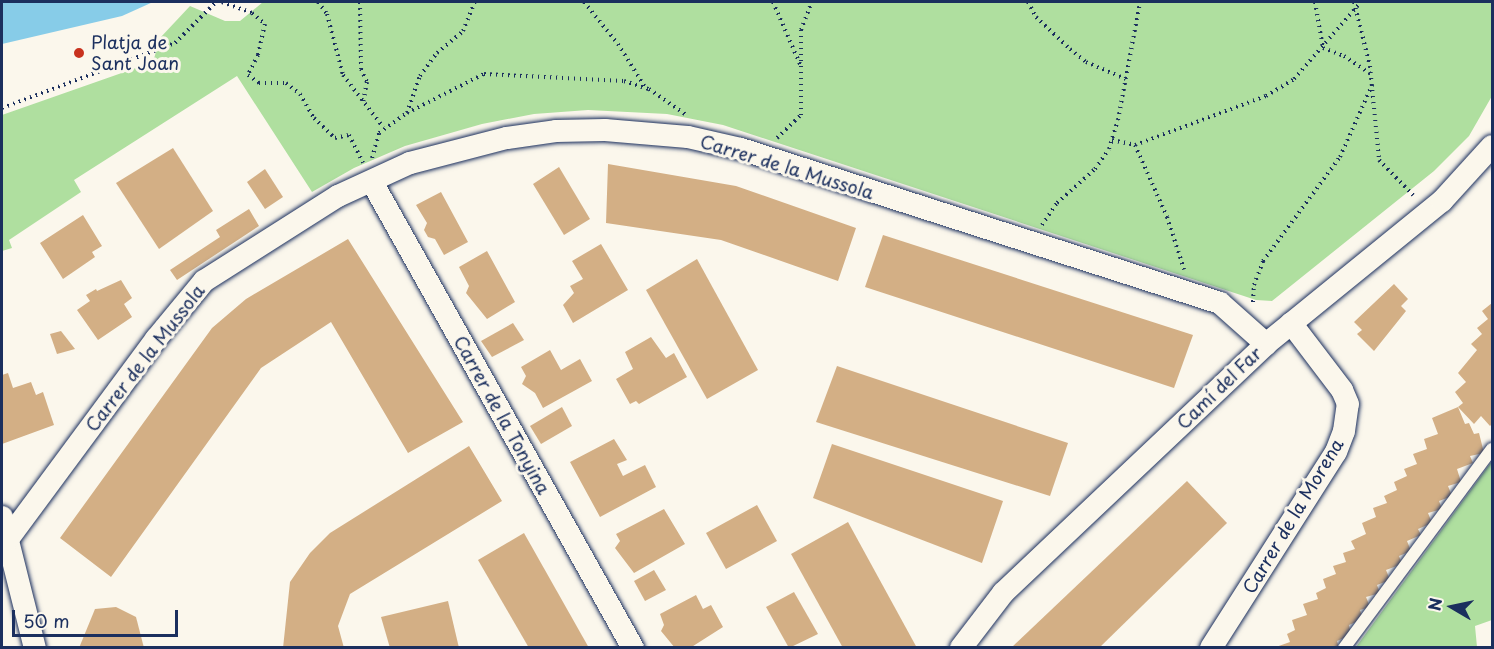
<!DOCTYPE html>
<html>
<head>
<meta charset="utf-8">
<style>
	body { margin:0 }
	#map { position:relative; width:1494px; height:649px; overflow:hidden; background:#fbf7ec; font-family:"Playpen Sans",sans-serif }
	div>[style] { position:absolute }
	.green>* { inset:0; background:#afdf9f }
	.water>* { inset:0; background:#87cce8 }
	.building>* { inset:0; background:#d3af85 }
	.path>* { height:4px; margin-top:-2px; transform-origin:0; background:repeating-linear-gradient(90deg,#1b2f5e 0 1.5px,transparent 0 6px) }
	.roads { filter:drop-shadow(0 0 2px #1b2f5e) drop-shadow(0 0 2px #1b2f5e) }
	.lane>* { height:12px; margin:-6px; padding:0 6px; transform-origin:6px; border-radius:6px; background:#fbf7ec }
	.street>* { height:22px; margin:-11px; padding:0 11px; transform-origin:11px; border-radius:11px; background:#fbf7ec }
	.dots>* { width:16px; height:16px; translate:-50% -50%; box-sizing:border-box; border:3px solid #fbf7ec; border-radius:50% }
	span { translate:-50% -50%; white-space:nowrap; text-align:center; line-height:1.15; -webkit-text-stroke:6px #fbf7ec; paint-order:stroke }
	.poi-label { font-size:18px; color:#1b2f5e }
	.left { translate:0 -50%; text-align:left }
	.street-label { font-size:18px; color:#1b2f5e }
	.frame { position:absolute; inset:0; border:3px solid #1b2f5e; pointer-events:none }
	.north { position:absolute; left:1422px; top:577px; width:60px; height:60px; -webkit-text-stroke:4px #fbf7ec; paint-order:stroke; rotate:279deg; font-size:16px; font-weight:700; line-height:24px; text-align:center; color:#1b2f5e }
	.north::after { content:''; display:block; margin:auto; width:21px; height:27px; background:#1b2f5e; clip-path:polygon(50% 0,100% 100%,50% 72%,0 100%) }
	.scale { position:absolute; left:12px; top:610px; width:166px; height:27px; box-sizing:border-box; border:3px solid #1b2f5e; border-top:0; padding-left:8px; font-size:18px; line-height:21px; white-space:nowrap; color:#1b2f5e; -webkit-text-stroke:4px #fbf7ec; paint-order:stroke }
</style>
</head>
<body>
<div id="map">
	<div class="green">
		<div style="clip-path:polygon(263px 2px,1492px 2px,1492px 96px,1469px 136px,1434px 171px,1272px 301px,1256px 300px,723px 125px,667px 114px,588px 110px,534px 114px,482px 124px,405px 146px,354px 168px,312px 192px,237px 76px,74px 180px,81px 192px,9px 240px,12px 248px,2px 251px,2px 115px,153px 62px,160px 38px,190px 6px,225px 21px,240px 21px)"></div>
		<div style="clip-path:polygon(1492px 461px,1492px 620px,1475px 626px,1477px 647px,1356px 647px)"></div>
	</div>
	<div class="water">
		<div style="clip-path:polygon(2px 2px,153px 2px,122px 16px,2px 44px)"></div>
	</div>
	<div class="building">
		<div style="clip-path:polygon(173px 148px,213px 211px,159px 249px,116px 183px)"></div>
		<div style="clip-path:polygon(608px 164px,736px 186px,856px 228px,838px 281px,721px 240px,606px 223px)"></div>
		<div style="clip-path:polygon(559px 167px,590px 219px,564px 235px,533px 184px)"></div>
		<div style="clip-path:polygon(265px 169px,283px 197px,265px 209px,247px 182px)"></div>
		<div style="clip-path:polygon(441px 192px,468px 242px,444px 255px,435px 239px,428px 237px,424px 230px,427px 223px,416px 205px)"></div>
		<div style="clip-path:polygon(249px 209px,259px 226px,177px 280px,170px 270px,220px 237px,216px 230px)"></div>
		<div style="clip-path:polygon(83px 215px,102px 246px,92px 252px,95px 257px,63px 279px,40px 243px)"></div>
		<div style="clip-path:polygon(883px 235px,1193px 335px,1174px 388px,865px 287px)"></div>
		<div style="clip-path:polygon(348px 239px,463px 422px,408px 453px,331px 322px,261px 368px,111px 577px,60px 538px,212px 328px,246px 299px)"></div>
		<div style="clip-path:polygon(601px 244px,628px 290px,573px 323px,563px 305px,574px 293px,570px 286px,583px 279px,572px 261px)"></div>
		<div style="clip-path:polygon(487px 251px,515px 302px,487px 319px,466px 293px,469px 286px,459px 267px)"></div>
		<div style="clip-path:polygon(697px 259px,758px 370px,707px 399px,646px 290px)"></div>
		<div style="clip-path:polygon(121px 280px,132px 298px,124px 304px,132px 317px,98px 340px,77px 310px,90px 301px,86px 295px,96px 289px,97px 291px)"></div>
		<div style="clip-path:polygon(1394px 284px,1408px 299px,1401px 306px,1406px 311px,1374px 351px,1357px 334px,1362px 330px,1354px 322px)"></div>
		<div style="clip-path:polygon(1492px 303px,1492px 424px,1490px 426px,1481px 416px,1474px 424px,1458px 407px,1463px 403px,1455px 392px,1466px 382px,1458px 373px,1477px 350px,1471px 344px,1482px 334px,1477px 328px,1488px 319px,1482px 311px)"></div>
		<div style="clip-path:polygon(513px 323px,524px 340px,492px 357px,481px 341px)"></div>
		<div style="clip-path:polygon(61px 331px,75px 349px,57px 354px,50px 334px)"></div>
		<div style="clip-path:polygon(651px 337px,666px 358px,674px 353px,687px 377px,639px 404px,636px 401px,630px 404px,616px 379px,633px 369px,625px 352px)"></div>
		<div style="clip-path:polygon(550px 350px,561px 370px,580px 359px,592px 381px,543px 408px,535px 393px,522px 384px,526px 376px,521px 367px)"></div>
		<div style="clip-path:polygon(837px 366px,1068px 443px,1050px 496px,816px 422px)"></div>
		<div style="clip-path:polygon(8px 373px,13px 388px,31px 382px,36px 395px,43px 392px,54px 425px,2px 444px,2px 375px)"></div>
		<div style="clip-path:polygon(562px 407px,572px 426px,541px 444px,530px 426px)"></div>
		<div style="clip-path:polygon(1458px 407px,1465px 424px,1469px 423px,1474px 434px,1479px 433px,1484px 453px,1470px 456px,1473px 463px,1457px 469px,1461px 482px,1448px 486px,1452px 496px,1439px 501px,1442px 509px,1428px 513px,1432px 523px,1418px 529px,1421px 535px,1407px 541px,1411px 551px,1399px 556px,1402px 564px,1386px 570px,1390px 580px,1377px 585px,1380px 593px,1366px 597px,1370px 607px,1360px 610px,1363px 619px,1349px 625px,1351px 635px,1337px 641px,1339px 648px,1273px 648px,1290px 642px,1287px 634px,1295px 630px,1292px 620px,1307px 615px,1303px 604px,1318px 599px,1316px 593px,1326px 588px,1323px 579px,1336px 574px,1333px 566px,1346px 562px,1343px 553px,1355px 549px,1351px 541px,1366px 534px,1362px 523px,1376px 517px,1373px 508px,1387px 503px,1384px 496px,1397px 490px,1394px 482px,1407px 476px,1404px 469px,1417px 464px,1413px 454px,1427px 449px,1424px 439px,1438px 434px,1432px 418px)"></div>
		<div style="clip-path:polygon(614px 439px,627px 460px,617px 464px,623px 476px,645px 465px,656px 487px,600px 517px,570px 462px)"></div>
		<div style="clip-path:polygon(832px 444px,1003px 501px,982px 563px,813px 498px)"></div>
		<div style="clip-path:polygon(469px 446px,502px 501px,350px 594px,338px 626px,344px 648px,283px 648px,290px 582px,310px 553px,330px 533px)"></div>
		<div style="clip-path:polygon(1187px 481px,1227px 523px,1099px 648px,1011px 648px)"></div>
		<div style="clip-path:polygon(757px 505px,777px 541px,726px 569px,706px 533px)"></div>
		<div style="clip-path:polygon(664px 509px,685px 544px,634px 573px,615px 548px,620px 541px,616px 534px)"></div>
		<div style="clip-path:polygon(848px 522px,917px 648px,843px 648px,791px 554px)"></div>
		<div style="clip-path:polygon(524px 533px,589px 648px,529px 648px,478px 560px)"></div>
		<div style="clip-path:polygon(654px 570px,666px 590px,645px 601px,634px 581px)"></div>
		<div style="clip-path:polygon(794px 592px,818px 634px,789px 648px,766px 607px)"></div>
		<div style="clip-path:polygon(696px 595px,703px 609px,711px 605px,723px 627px,690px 648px,675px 648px,661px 631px,664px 625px,660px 614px)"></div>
		<div style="clip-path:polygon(448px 601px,459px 648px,390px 648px,381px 617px)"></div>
		<div style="clip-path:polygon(116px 607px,136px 617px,144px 648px,79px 648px,95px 609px)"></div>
	</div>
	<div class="path">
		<div style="left:222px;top:2px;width:32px;rotate:20deg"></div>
		<div style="left:252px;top:13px;width:17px;rotate:40deg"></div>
		<div style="left:265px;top:24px;width:32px;rotate:103deg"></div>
		<div style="left:258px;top:55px;width:22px;rotate:117deg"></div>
		<div style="left:248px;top:75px;width:14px;rotate:36deg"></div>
		<div style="left:259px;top:83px;width:27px"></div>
		<div style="left:286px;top:83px;width:18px;rotate:38deg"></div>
		<div style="left:300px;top:94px;width:28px;rotate:60deg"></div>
		<div style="left:314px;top:118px;width:29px;rotate:44deg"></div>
		<div style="left:335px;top:138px;width:14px;rotate:-12deg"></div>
		<div style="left:349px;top:135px;width:31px;rotate:63deg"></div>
		<div style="left:318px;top:2px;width:15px;rotate:53deg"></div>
		<div style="left:327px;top:14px;width:63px;rotate:75.3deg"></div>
		<div style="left:343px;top:75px;width:66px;rotate:52.4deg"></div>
		<div style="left:360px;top:2px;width:67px;rotate:89.1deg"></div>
		<div style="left:361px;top:69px;width:14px;rotate:65deg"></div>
		<div style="left:367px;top:82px;width:21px;rotate:101deg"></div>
		<div style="left:584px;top:2px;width:54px;rotate:51deg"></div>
		<div style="left:618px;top:44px;width:51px;rotate:57.9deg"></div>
		<div style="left:773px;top:2px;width:68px;rotate:66.5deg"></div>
		<div style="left:1028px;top:2px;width:17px;rotate:62deg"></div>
		<div style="left:1036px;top:17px;width:47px;rotate:43.3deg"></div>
		<div style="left:1070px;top:49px;width:21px;rotate:39deg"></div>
		<div style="left:1086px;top:62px;width:43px;rotate:23deg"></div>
		<div style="left:1315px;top:2px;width:47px;rotate:80.1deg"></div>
		<div style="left:1323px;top:48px;width:22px;rotate:21deg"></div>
		<div style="left:1344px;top:56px;width:32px;rotate:34deg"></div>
		<div style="left:1354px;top:2px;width:66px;rotate:76deg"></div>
		<div style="left:1370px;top:66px;width:94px;rotate:84.5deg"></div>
		<div style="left:1379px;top:160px;width:49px;rotate:45.8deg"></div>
		<div style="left:2px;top:108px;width:185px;rotate:-20.6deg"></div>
		<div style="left:175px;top:43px;width:58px;rotate:-45deg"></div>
		<div style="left:407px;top:113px;width:86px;rotate:-26.9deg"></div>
		<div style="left:484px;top:74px;width:140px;rotate:2.9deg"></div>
		<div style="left:624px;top:81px;width:26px;rotate:18deg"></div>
		<div style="left:649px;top:89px;width:44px;rotate:34.8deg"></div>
		<div style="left:777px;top:138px;width:33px;rotate:-44deg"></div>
		<div style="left:801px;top:115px;width:85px;rotate:-90deg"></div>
		<div style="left:801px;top:30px;width:30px;rotate:-69deg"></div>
		<div style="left:1112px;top:140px;width:24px;rotate:12deg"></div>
		<div style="left:1135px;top:145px;width:140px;rotate:-20.5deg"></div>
		<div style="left:1266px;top:96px;width:33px;rotate:-31deg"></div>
		<div style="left:1294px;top:79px;width:102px;rotate:-49deg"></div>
		<div style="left:1135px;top:145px;width:79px;rotate:66deg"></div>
		<div style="left:1167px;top:217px;width:55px;rotate:71.9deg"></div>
		<div style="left:372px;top:158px;width:26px;rotate:-74deg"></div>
		<div style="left:379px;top:133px;width:34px;rotate:-36deg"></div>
		<div style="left:407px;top:113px;width:39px;rotate:-71deg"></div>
		<div style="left:420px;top:76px;width:29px;rotate:-54deg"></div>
		<div style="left:437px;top:53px;width:34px;rotate:-40deg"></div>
		<div style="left:463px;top:31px;width:31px;rotate:-68deg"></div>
		<div style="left:1042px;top:225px;width:27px;rotate:-56deg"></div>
		<div style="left:1057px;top:203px;width:51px;rotate:-41.8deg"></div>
		<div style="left:1095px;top:169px;width:24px;rotate:-55deg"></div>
		<div style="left:1109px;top:149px;width:30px;rotate:-73deg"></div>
		<div style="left:1118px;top:120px;width:120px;rotate:-79.4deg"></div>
		<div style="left:1253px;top:302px;width:17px;rotate:-87deg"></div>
		<div style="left:1254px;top:285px;width:26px;rotate:-69deg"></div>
		<div style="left:1263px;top:261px;width:129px;rotate:-53.5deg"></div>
		<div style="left:1340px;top:157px;width:81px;rotate:-66deg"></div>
	</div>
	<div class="roads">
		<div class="lane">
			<div style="left:1344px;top:648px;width:248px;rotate:-53.4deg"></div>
		</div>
		<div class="street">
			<div style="left:372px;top:182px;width:534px;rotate:60.75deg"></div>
			<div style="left:2px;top:517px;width:135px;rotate:75.9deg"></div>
			<div style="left:8px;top:539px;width:249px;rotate:-53.5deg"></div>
			<div style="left:156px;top:339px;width:75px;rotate:-50.4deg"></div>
			<div style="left:204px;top:281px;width:159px;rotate:-32.4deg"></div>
			<div style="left:338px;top:196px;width:79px;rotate:-24.6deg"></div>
			<div style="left:410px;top:163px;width:100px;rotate:-14.5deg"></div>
			<div style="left:507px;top:138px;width:49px;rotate:-8.1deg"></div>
			<div style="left:556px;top:131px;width:49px;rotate:-1.2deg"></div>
			<div style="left:605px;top:130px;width:83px;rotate:4.8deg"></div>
			<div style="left:688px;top:137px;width:54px;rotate:12.8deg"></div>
			<div style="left:741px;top:149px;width:503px;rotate:17.82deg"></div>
			<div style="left:1220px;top:303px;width:62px;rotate:41.7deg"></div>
			<div style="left:961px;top:648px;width:69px;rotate:-52.6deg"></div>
			<div style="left:1003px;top:593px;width:362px;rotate:-43.4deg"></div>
			<div style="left:1266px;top:344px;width:227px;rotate:-39.1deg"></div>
			<div style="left:1442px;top:201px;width:74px;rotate:-47.7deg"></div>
			<div style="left:1211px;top:648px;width:232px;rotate:-57.5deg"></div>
			<div style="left:1336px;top:452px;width:22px;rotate:-69deg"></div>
			<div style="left:1344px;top:431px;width:27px;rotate:-82deg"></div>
			<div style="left:1348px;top:404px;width:15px;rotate:-113deg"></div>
			<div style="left:1342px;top:390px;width:84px;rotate:-127.3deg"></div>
		</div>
	</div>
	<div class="dots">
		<div style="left:79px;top:53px;background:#c8321e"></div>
	</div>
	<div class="poi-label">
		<span class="left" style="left:91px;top:53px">Platja de<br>Sant Joan</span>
	</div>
	<div class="street-label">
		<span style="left:787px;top:167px;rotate:17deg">Carrer de la Mussola</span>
		<span style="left:145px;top:358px;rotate:-52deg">Carrer de la Mussola</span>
		<span style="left:1219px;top:388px;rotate:-44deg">Camí del Far</span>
		<span style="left:502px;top:415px;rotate:61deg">Carrer de la Tonyina</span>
		<span style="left:1293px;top:516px;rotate:-59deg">Carrer de la Morena</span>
	</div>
	<div class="frame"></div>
	<div class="north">N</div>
	<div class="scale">50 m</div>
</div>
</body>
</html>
